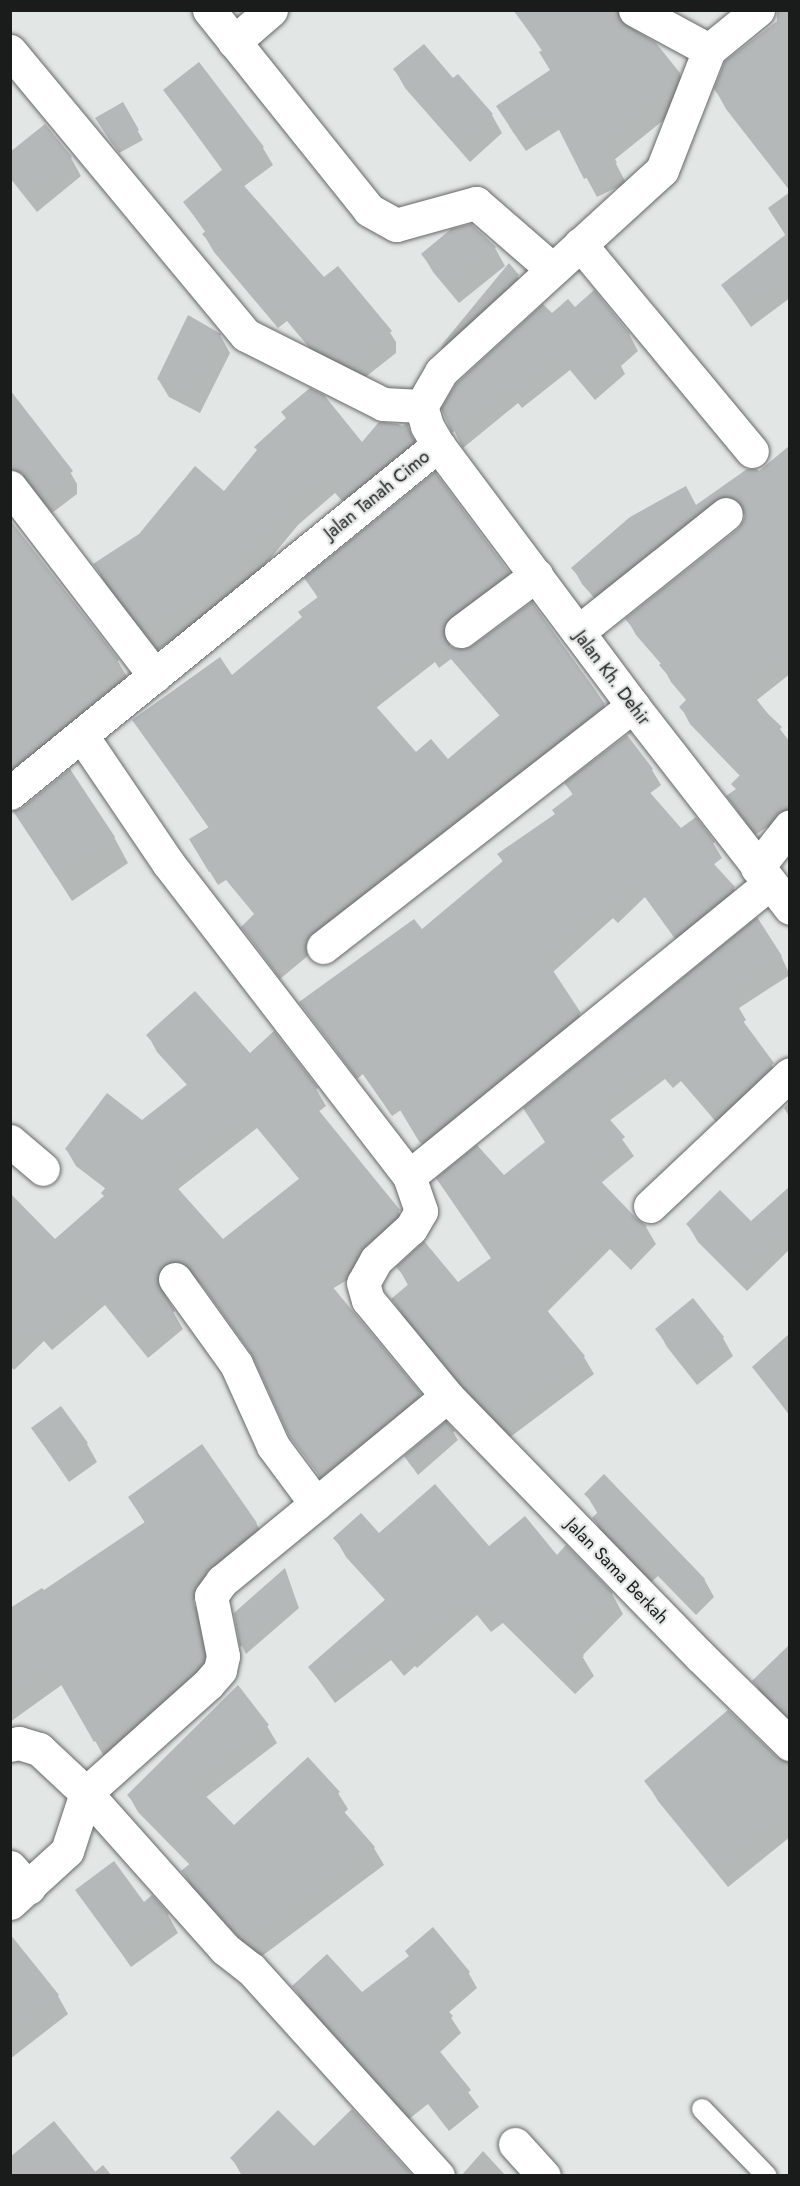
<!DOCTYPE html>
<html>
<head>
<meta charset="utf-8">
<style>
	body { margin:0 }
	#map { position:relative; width:800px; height:2186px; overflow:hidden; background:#e2e6e5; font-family:Jost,sans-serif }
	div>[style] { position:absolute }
	.shadow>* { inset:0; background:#0003 }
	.building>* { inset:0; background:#b4b8b8 }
	.roads { filter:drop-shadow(0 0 2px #656967) drop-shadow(0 0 2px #656967) }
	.service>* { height:20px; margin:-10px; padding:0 10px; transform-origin:10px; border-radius:10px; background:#fff }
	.minor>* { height:33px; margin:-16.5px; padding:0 16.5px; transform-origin:16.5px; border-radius:16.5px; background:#fff }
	span { translate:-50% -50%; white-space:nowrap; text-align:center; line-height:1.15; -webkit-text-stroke:4.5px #e2e6e5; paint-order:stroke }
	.street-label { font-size:18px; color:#1a1c1b }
	.frame { position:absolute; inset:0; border:12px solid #1a1c1b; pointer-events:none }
</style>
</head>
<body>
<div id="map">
	<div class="shadow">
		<div style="clip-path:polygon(523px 10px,644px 10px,628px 21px,627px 28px,679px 73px,690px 93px,686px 102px,614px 160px,626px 183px,597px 197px,560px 129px,526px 151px,509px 126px,551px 71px,543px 52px,519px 17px)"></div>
		<div style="clip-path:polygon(765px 10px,790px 10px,790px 191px,726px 109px,715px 89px,777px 23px,777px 11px)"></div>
		<div style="clip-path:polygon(199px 64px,263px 148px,273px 165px,243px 187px,324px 280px,385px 325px,396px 342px,396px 353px,359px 382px,323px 364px,287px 321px,278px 328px,214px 252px,204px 235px,206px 233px,185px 203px,223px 171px,164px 90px)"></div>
		<div style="clip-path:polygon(395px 70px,453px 80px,458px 76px,492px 115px,502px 133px,470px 162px,405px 88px)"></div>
		<div style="clip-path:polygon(122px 104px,143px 140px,119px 153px,102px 127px)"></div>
		<div style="clip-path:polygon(45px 126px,71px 158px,81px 176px,37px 212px,10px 178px,10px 154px)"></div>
		<div style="clip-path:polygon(790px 192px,790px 298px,751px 327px,723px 286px,786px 236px,768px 208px)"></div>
		<div style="clip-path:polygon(495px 248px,505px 266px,459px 303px,433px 272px,423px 255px)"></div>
		<div style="clip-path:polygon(509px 265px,529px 294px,451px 365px,441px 348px)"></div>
		<div style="clip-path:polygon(574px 310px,629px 334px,638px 351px,621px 366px,625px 374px,595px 400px,570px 370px,522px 408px,518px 403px,463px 448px,443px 409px,551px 315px)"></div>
		<div style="clip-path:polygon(220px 335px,230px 353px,200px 413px,169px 397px,158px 379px)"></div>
		<div style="clip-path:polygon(283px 412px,362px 445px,406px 426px,418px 446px,356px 516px,335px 493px,298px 525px,220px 619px,213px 613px,157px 650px,106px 585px,95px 565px,224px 493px,287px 420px)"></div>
		<div style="clip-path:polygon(790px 448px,790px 674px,757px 700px,790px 742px,790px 828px,778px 839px,767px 827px,755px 835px,738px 812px,728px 796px,737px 790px,741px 777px,690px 724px,681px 707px,687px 701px,671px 682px,662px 665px,636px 635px,627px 619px,739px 530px,746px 515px,733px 512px,605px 610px,582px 584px,573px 568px,759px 473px)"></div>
		<div style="clip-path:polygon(66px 465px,77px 484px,77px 494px,52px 513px,16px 468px)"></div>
		<div style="clip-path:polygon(10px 522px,117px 660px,127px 677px,91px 706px,10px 794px)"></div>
		<div style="clip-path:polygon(evenodd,508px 572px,516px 587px,451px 639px,450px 647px,464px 651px,472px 648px,531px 604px,594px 688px,612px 719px,327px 940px,280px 979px,243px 927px,255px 915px,226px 880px,218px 885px,199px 854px,209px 828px,134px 721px,232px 677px,303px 618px,318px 598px,306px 579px,508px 572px,451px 659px,500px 716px,448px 761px,416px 754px,376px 708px,435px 662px,439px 668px,451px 659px)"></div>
		<div style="clip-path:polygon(652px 770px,661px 785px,649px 794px,681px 830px,713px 843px,722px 858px,713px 865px,734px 888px,742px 904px,684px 951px,645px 897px,618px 923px,613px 918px,553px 972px,588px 1029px,430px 1157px,401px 1110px,392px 1116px,363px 1074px,357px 1079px,301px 1002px,421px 931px,503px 862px,499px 855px,556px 814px,573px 795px,566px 784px)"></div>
		<div style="clip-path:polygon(15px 812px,114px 837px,128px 863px,72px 901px)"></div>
		<div style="clip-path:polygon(781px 956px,790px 975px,739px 1008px,746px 1020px,742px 1023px,783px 1082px,717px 1123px,681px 1081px,673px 1088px,665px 1079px,609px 1121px,634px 1156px,601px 1183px,636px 1220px,646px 1227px,656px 1244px,631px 1270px,610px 1249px,547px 1312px,584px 1357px,594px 1374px,509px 1438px,473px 1401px,403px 1316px,393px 1299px,408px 1285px,398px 1267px,458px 1285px,492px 1259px,438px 1179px,504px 1177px,546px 1143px,525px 1108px)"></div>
		<div style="clip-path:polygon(evenodd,148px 1035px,250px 1055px,316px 1089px,326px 1106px,318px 1112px,398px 1211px,408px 1228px,371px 1266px,332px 1289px,419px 1394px,429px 1411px,329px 1490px,291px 1436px,257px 1362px,202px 1285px,194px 1279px,167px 1288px,165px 1298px,183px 1329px,148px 1358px,105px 1305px,52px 1350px,44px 1341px,14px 1370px,10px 1366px,10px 1195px,55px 1241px,105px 1197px,106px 1189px,76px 1166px,66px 1149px,142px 1122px,188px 1086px,157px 1052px,148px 1035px,257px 1128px,300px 1180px,223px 1241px,177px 1190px,257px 1128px)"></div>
		<div style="clip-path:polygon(790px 1102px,790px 1118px,784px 1108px)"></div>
		<div style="clip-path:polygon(790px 1189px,790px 1249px,747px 1291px,698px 1242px,688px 1225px,751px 1223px)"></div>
		<div style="clip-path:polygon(657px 1329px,723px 1338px,733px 1356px,697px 1385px,667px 1347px)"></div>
		<div style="clip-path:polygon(789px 1336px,790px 1337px,790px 1416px,754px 1367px)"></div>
		<div style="clip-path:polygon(33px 1429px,87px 1444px,97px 1462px,69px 1482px)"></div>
		<div style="clip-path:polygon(453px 1432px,458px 1440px,418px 1475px,411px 1465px)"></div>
		<div style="clip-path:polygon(586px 1494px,704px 1579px,714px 1597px,696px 1615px,658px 1576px,650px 1583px,604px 1536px,594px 1519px,598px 1514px)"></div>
		<div style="clip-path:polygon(130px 1498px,256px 1523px,267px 1542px,192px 1601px,202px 1618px,212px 1680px,106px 1760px,63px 1684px,10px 1722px,10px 1610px,43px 1592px,145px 1523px)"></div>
		<div style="clip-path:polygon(378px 1535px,557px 1557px,566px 1547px,612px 1594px,623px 1614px,582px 1656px,594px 1676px,575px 1694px,503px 1623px,491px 1632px,477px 1615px,417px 1668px,415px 1666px,404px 1676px,391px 1660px,335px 1703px,310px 1668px,386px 1601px,346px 1557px,335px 1538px)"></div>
		<div style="clip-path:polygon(285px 1570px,299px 1608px,246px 1654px,242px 1646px,235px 1614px)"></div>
		<div style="clip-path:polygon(790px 1647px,790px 1724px,765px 1701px,754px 1681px)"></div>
		<div style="clip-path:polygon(267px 1726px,277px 1743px,205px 1798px,234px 1827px,338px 1793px,348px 1809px,344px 1813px,374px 1848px,384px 1865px,258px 1959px,192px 1888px,183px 1871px,190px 1865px,138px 1812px,129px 1796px)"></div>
		<div style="clip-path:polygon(776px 1759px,790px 1764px,790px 1837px,728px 1887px,658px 1801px,646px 1781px)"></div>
		<div style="clip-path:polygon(77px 1890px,144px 1904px,152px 1897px,168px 1915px,178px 1933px,131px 1967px)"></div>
		<div style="clip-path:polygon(18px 1945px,58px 1996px,68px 2014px,10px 2059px,10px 1951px)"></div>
		<div style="clip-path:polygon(468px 1972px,477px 1988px,448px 2013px,461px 2033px,439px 2053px,479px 2107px,449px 2131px,428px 2104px,409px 2119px,303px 2002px,294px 1987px,362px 1994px)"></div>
		<div style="clip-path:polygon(352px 2111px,410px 2176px,242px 2176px,232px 2158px,314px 2148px)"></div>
		<div style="clip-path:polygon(483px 2151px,506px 2176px,461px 2176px)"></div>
		<div style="clip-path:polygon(10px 2159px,94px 2173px,103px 2165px,112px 2176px,10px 2176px)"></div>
	</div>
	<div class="building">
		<div style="clip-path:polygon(513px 10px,616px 10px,619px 20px,656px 43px,680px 73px,676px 83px,605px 141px,617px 163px,584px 179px,549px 110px,514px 133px,496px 106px,550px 70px,539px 52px,543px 50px)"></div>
		<div style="clip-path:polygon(789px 12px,789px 188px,714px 89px,725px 61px)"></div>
		<div style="clip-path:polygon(424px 44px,453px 78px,458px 74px,493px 114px,458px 145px,393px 69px)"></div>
		<div style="clip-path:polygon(199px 62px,264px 147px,232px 172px,324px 277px,338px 266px,392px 331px,349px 366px,312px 347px,276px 304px,267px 312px,233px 273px,236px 271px,202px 234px,206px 231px,183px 202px,223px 169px,163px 90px)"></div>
		<div style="clip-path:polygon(123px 102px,139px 130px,113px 145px,95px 118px)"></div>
		<div style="clip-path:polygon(45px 124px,72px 157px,26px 195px,10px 175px,10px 152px)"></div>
		<div style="clip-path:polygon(471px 224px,496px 247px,447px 286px,421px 254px,451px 229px)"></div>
		<div style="clip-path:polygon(789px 232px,789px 274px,741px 311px,721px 285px)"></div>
		<div style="clip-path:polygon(509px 263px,519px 275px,439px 348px)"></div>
		<div style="clip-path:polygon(594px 290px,630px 334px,611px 350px,617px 357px,585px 384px,559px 355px,512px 393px,508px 388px,452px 433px,441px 408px,456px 384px,543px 304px,552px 313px,568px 299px,575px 307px)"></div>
		<div style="clip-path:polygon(188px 315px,221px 334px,190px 396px,157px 379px)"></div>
		<div style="clip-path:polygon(310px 388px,324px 395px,362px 442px,379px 422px,398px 424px,402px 426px,407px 424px,414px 441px,344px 497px,323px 474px,287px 505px,208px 600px,200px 594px,144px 631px,93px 564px,139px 534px,195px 466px,224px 491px,257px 450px,254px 447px,286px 418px,281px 412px)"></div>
		<div style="clip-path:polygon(10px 390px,73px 471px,41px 496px,24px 475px,10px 469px)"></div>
		<div style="clip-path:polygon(789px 446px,789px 651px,746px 684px,755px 694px,751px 698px,782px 727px,778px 731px,789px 744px,789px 805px,776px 814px,768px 824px,756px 811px,745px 819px,726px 796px,736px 789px,731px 784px,742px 773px,679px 707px,688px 698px,659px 665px,663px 662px,625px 619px,738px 529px,744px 520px,745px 512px,741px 503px,732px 496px,723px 496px,714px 499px,595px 594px,571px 568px,630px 517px,686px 486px,696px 505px,747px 469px,757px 469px,759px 471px)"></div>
		<div style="clip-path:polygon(evenodd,435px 472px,509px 572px,449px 616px,444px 624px,442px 633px,446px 643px,454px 648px,464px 649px,472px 646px,532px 602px,605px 704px,541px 754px,532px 744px,485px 782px,488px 787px,434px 833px,431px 830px,386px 868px,384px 866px,333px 906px,317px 920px,320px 925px,271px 966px,241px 927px,255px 913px,217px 867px,209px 872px,189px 839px,209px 827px,132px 720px,220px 657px,232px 675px,302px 617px,298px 612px,318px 597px,304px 578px,435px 472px,441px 646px,501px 714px,448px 759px,431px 739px,416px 752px,366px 695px,426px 649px,430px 655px,441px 646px)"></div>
		<div style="clip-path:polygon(10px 520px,119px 660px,82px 690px,89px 699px,45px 733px,49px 738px,10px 768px)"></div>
		<div style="clip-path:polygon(627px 735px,653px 769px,639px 780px,681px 828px,696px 817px,715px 842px,702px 851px,735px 887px,674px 937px,635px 883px,609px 909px,604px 903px,544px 957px,581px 1013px,451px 1115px,453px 1116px,420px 1143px,391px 1095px,382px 1101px,353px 1060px,347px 1065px,299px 1002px,414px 919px,422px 929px,503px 861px,497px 854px,555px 814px,552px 810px,573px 794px,564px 783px)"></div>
		<div style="clip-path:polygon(70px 769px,115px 837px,56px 876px,13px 811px,22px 808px)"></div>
		<div style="clip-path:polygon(757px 917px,782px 956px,729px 991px,737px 1002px,732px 1006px,774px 1063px,754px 1082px,752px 1080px,727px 1098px,723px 1093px,706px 1107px,671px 1065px,662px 1072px,654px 1062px,597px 1105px,625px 1137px,588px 1168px,637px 1219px,647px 1226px,620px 1253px,599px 1233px,535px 1296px,585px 1356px,498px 1421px,461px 1383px,391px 1299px,410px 1283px,396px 1267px,424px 1241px,458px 1282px,491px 1258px,436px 1178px,477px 1145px,504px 1175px,545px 1142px,523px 1108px)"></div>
		<div style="clip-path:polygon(evenodd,195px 991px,250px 1053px,274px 1031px,318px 1088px,307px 1096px,400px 1210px,361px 1249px,321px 1273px,421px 1393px,318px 1474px,289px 1436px,251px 1353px,190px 1268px,182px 1262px,173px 1260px,164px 1264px,158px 1271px,156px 1280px,175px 1311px,137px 1342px,94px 1289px,41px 1335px,33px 1325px,10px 1347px,10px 1193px,55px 1239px,104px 1196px,101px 1193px,109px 1184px,65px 1149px,107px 1093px,142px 1120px,189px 1083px,146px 1035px,195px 991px,247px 1112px,300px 1178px,223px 1239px,165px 1174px,247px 1112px)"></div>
		<div style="clip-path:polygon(789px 1187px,789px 1222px,737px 1275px,686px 1224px,720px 1190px,751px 1221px)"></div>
		<div style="clip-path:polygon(693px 1298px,724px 1337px,686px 1368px,655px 1329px)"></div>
		<div style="clip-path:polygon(789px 1334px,789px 1414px,752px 1367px)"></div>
		<div style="clip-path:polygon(61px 1406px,88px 1443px,58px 1465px,31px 1428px)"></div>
		<div style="clip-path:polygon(446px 1421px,455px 1431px,412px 1467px,404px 1456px)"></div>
		<div style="clip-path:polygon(202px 1444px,257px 1523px,181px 1583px,193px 1598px,203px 1661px,142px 1718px,94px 1742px,51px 1667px,10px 1696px,10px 1608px,42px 1588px,44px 1590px,145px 1522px,128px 1497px)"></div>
		<div style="clip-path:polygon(604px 1474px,705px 1579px,685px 1598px,647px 1559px,639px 1566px,592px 1518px,600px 1510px,584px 1494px)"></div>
		<div style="clip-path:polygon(435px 1484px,489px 1546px,525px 1516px,557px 1555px,566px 1545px,613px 1593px,568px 1640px,584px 1656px,563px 1675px,491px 1605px,479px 1614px,465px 1596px,405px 1650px,403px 1647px,392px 1657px,379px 1642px,323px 1685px,308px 1667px,387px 1598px,333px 1538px,361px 1513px,379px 1533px)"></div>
		<div style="clip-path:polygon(285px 1568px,295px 1598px,240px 1647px,234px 1613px)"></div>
		<div style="clip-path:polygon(789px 1645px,789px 1717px,752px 1681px)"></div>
		<div style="clip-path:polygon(238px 1685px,269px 1725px,193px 1783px,234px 1825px,308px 1757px,340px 1792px,332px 1798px,375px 1847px,247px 1943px,181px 1871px,192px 1862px,127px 1795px)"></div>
		<div style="clip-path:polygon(728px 1710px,777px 1757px,789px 1762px,789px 1809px,715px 1869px,644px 1781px)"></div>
		<div style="clip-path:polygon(114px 1861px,144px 1902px,152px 1895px,169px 1914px,119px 1950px,75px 1890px)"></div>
		<div style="clip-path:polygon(433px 1927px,470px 1972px,437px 1999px,453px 2016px,429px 2038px,471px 2090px,439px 2116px,418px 2090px,399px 2104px,292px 1986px,327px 1954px,362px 1992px,409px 1956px,405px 1951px)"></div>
		<div style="clip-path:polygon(10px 1934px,59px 1995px,10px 2033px)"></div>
		<div style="clip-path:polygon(352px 2109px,412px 2175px,247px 2175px,230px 2158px,278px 2110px,314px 2146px)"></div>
		<div style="clip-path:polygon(54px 2121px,98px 2175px,10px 2175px,10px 2157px)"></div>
	</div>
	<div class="roads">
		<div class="service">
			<div style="left:702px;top:2109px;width:93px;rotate:45.9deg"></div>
		</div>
		<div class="minor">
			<div style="left:209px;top:10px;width:256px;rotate:51.3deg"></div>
			<div style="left:369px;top:210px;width:31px;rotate:29deg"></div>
			<div style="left:396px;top:225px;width:83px;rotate:-15.4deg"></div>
			<div style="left:476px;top:203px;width:101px;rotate:41deg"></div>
			<div style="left:635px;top:10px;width:84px;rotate:28.4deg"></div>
			<div style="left:758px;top:10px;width:63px;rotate:140.8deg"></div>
			<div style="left:709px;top:50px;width:129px;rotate:111.4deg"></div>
			<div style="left:662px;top:170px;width:299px;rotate:137.6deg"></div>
			<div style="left:441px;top:372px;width:39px;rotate:120deg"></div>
			<div style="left:421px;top:406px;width:21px;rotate:73deg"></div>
			<div style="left:427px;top:426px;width:22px;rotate:60deg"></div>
			<div style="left:438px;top:445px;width:326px;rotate:53.2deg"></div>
			<div style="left:633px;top:706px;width:256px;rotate:52.1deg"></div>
			<div style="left:234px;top:42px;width:49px;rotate:-40.9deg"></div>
			<div style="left:10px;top:51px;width:369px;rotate:50.3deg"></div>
			<div style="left:246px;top:335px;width:153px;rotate:26.7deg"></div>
			<div style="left:383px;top:404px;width:38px;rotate:3deg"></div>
			<div style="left:580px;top:244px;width:269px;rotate:50.3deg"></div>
			<div style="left:10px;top:487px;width:238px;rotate:52.5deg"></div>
			<div style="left:461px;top:631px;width:94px;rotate:-36.7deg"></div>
			<div style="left:578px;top:632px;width:189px;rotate:-38.6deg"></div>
			<div style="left:82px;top:736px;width:153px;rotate:55.9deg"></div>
			<div style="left:168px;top:863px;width:395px;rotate:52.4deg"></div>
			<div style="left:10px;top:793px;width:552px;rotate:-39.11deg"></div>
			<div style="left:757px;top:868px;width:53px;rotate:-51.8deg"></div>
			<div style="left:770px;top:883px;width:465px;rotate:140.9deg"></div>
			<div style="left:409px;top:1176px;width:37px;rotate:71deg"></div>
			<div style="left:421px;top:1211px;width:20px;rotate:120deg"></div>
			<div style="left:411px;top:1228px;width:47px;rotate:137.6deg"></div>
			<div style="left:376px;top:1260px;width:26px;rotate:119deg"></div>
			<div style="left:363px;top:1283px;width:18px;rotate:74deg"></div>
			<div style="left:368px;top:1300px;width:124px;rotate:50.5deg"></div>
			<div style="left:447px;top:1396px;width:363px;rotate:45.8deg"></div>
			<div style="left:700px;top:1656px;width:126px;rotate:44.4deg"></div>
			<div style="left:323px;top:947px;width:393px;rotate:-37.9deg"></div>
			<div style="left:10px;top:1141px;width:43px;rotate:40.3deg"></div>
			<div style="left:650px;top:1206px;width:192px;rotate:-43.3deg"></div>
			<div style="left:175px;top:1279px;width:105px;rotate:54.3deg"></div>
			<div style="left:236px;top:1364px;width:90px;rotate:65.7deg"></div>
			<div style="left:273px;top:1446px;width:72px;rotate:53.4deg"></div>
			<div style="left:10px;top:1745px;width:9px;rotate:-13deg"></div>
			<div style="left:19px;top:1743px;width:21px;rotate:17deg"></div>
			<div style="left:39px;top:1749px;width:64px;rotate:43.1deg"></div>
			<div style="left:86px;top:1793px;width:209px;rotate:48.3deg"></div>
			<div style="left:225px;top:1949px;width:33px;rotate:38deg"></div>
			<div style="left:251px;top:1969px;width:279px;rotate:47.9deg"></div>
			<div style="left:10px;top:1867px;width:28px;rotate:48deg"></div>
			<div style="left:10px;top:1903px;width:77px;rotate:-42.4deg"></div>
			<div style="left:67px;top:1851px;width:61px;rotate:-71.9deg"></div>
			<div style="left:86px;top:1793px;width:164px;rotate:-41.8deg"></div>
			<div style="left:208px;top:1684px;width:18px;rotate:-49deg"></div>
			<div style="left:220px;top:1670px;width:14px;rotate:-78deg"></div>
			<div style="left:223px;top:1656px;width:61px;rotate:-101.3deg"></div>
			<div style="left:211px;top:1596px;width:19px;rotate:-54deg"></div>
			<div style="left:222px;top:1581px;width:291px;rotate:-39.4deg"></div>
			<div style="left:515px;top:2144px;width:43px;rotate:47.8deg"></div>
		</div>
	</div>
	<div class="street-label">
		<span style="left:377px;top:495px;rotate:-39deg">Jalan Tanah Cimo</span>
		<span style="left:612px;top:678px;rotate:53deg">Jalan Kh. Dehir</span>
		<span style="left:617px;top:1571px;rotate:46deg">Jalan Sama Berkah</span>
	</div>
	<div class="frame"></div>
</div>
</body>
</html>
